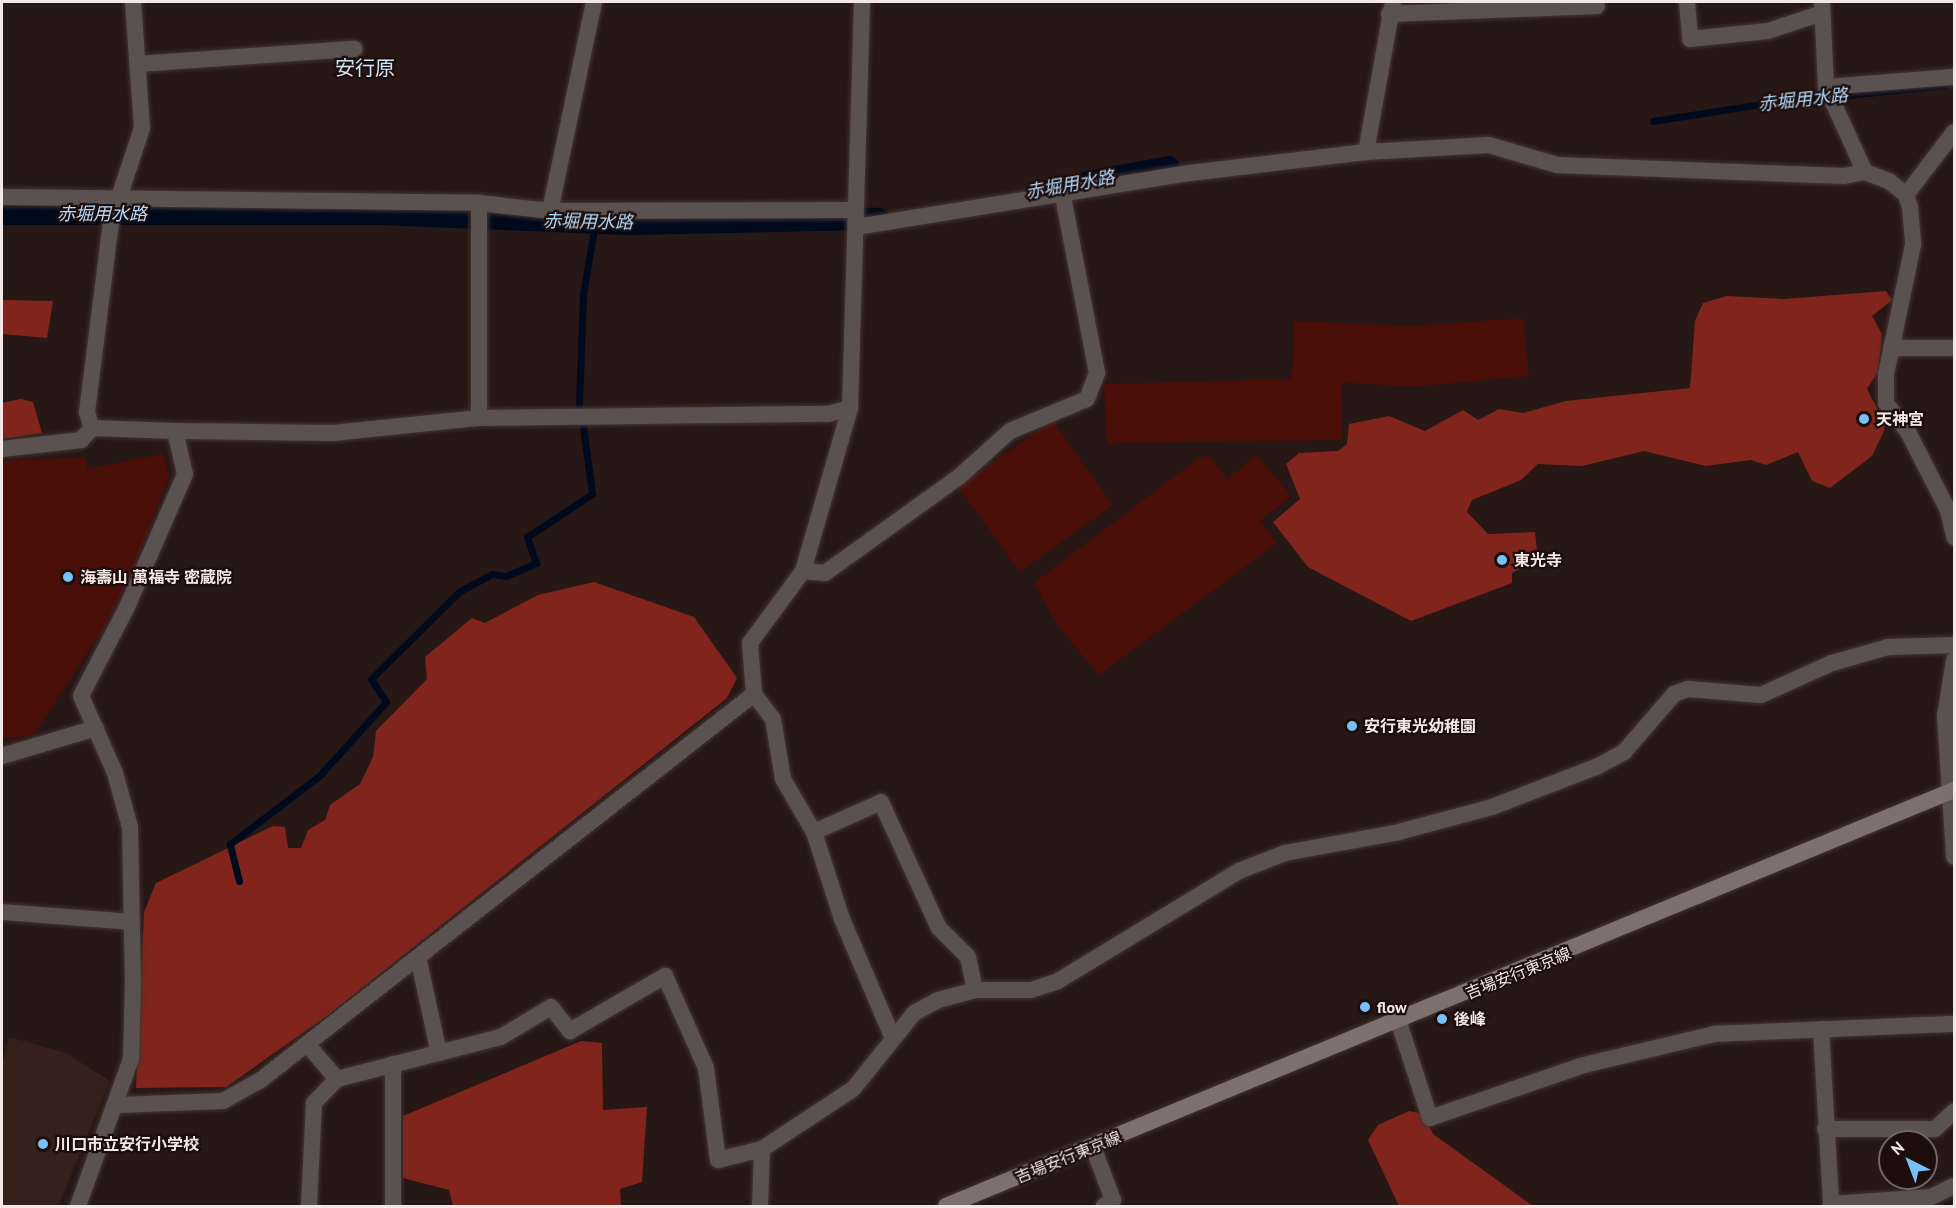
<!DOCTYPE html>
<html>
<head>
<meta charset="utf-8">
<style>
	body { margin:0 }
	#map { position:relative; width:1956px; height:1208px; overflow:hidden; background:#271715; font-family:"PT Sans","Noto Sans JP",sans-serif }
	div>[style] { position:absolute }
	.built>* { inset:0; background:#36201c }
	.green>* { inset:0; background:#4b0f0a }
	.forest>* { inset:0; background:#81251c }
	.stream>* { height:7px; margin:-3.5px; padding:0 3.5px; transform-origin:3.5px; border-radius:3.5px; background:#000a1d }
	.canal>* { height:22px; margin:-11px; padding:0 11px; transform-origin:11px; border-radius:11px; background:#000a1d }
	.roads { filter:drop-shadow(0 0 2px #443432) drop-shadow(0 0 2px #443432) }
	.minor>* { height:16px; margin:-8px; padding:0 8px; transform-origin:8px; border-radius:8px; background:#5a5250 }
	.secondary>* { height:16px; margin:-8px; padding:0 8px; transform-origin:8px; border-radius:8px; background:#7e706e }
	.dots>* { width:16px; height:16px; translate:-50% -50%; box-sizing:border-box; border:3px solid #1d0e0c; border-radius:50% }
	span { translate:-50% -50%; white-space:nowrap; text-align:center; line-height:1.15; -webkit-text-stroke:4.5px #1d0e0c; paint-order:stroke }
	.poi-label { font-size:16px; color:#f4e8e6; font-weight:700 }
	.left { translate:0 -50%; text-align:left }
	.street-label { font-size:16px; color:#f4e8e6 }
	.water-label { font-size:18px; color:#b2dafc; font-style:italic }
	.quarter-label { font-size:20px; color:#cbe4fa }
	.frame { position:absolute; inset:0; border:3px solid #f4e8e6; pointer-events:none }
	.north { position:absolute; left:1878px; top:1130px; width:60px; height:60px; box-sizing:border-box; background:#1d0e0c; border:2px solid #736563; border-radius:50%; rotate:318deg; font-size:16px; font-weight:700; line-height:24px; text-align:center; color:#f4e8e6 }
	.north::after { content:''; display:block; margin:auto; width:21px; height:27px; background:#79bff8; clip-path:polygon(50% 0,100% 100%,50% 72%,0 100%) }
</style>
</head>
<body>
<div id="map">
	<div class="built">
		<div style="clip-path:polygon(9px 1037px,66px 1053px,110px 1081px,58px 1206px,2px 1206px,2px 1066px)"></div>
	</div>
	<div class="green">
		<div style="clip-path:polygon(1523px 318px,1529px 376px,1411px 387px,1341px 382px,1342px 440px,1107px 443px,1104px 384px,1292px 379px,1294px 321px,1413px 326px)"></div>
		<div style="clip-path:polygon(1052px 420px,1113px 505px,1020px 572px,958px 487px)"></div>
		<div style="clip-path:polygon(163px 454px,169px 476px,134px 568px,103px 629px,33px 736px,2px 738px,2px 461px,85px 457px,87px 469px)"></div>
		<div style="clip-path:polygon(1257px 455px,1291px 496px,1260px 521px,1277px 543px,1099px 675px,1058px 626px,1034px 583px,1200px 457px,1210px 457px,1227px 479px)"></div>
	</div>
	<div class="forest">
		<div style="clip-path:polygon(1886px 291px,1892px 300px,1872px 316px,1882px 334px,1878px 372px,1867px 389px,1885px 424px,1884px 431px,1872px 456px,1830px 488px,1812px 481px,1798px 452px,1766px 465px,1751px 460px,1706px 466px,1644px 451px,1582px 466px,1538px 464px,1521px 480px,1472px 500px,1467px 512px,1488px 534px,1535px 532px,1538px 560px,1512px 573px,1512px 583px,1411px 621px,1308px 567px,1273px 522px,1300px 499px,1286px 464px,1299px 453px,1338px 451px,1347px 444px,1349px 424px,1389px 416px,1425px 431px,1463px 410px,1478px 420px,1499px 409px,1523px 413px,1566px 401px,1690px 388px,1695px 321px,1703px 303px,1727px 296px,1784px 299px)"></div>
		<div style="clip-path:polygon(2px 300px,53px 301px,47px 338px,2px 334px)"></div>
		<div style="clip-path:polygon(21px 399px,33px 402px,42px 433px,2px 439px,2px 403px)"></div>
		<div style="clip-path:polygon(594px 582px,694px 617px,737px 678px,727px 698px,327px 1016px,226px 1087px,136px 1088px,144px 912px,156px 883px,273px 826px,285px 827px,288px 848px,301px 848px,308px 830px,325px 820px,330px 805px,360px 784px,373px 757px,376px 731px,427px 679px,425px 657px,472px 618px,485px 623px,538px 595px)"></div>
		<div style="clip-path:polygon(581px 1041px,602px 1043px,603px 1110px,647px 1107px,642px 1182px,620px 1189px,621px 1206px,453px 1206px,449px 1190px,403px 1178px,403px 1116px)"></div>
		<div style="clip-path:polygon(1409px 1111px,1424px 1114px,1433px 1134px,1533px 1206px,1399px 1206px,1368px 1140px,1378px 1125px)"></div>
	</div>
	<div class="stream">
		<div style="left:1653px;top:121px;width:109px;rotate:-8.9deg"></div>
		<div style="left:1761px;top:104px;width:185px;rotate:-5.9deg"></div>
		<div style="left:579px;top:404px;width:109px;rotate:-87.9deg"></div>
		<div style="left:583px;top:295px;width:73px;rotate:-80.5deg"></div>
		<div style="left:239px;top:881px;width:38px;rotate:-104deg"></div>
		<div style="left:230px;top:844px;width:112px;rotate:-37.4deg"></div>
		<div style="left:319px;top:776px;width:100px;rotate:-47.8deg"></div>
		<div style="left:386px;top:702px;width:27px;rotate:-123deg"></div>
		<div style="left:371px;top:679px;width:125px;rotate:-44.7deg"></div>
		<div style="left:460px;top:591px;width:36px;rotate:-28deg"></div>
		<div style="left:492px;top:574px;width:14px;rotate:8deg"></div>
		<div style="left:506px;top:576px;width:33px;rotate:-23deg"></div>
		<div style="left:536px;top:563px;width:28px;rotate:-109deg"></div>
		<div style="left:527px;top:537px;width:78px;rotate:-33.5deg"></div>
		<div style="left:592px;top:494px;width:69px;rotate:-97.5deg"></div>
	</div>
	<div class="canal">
		<div style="left:1088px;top:182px;width:82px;rotate:-10.5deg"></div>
		<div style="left:2px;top:214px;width:377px"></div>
		<div style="left:379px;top:214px;width:254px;rotate:2.3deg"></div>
		<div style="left:633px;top:224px;width:246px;rotate:-1.2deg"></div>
	</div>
	<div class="roads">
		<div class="minor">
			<div style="left:133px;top:2px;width:126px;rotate:85.9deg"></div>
			<div style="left:142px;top:128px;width:99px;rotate:108.3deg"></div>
			<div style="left:111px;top:222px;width:192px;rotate:97.2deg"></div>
			<div style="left:87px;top:412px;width:17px;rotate:73deg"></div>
			<div style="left:92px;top:428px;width:83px;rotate:2.1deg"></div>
			<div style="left:1687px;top:2px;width:37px;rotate:85deg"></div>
			<div style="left:1690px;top:39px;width:78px;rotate:-5.9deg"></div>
			<div style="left:1768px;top:31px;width:57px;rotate:-18.4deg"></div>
			<div style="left:1822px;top:2px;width:85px;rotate:87.3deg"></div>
			<div style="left:1826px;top:87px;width:94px;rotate:65.4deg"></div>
			<div style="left:1865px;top:172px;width:26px;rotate:21deg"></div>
			<div style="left:1889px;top:181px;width:22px;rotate:39deg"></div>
			<div style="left:1906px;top:195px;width:13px;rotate:72deg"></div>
			<div style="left:1910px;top:207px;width:38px;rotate:85deg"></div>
			<div style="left:1913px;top:245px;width:132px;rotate:101.8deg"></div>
			<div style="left:1886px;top:374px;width:29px;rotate:90deg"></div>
			<div style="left:1886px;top:403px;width:36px;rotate:53deg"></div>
			<div style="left:1908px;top:432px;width:88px;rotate:62.9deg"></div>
			<div style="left:1948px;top:510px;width:28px;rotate:77deg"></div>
			<div style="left:1389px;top:14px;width:208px;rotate:-2.2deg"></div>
			<div style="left:138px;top:64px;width:217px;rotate:-4deg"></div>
			<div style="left:1826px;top:87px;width:128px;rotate:-4.5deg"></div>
			<div style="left:1366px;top:152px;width:152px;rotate:-79.8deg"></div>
			<div style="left:1906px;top:195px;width:79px;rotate:-52.7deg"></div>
			<div style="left:2px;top:197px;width:477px;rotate:0.7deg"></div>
			<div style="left:479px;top:203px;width:71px;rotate:6.4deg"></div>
			<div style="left:550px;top:211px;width:305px;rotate:-0.2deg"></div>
			<div style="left:479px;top:203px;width:215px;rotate:90deg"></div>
			<div style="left:550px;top:211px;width:214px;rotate:-78.1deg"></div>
			<div style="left:856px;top:227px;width:338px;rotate:-9.2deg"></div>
			<div style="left:1190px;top:173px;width:177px;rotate:-6.8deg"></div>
			<div style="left:1366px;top:152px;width:123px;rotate:-3.3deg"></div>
			<div style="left:1489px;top:145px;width:71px;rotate:16.4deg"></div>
			<div style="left:1557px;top:165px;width:287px;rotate:2.2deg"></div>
			<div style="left:1844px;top:176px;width:21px;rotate:-11deg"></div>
			<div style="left:1891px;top:348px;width:63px"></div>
			<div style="left:2px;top:449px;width:80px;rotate:-6.5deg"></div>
			<div style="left:81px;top:440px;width:16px;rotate:-47deg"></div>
			<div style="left:803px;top:571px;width:22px;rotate:5deg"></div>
			<div style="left:825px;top:573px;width:166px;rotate:-35.7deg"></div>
			<div style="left:960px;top:476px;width:67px;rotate:-42deg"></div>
			<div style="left:1010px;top:431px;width:83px;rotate:-22.6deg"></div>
			<div style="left:1087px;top:399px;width:28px;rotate:-69deg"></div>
			<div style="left:1097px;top:373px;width:180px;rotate:-100.9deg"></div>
			<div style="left:1954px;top:660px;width:57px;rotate:99.1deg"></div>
			<div style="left:1945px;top:716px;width:141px;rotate:86.3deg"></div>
			<div style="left:754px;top:694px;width:31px;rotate:53deg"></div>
			<div style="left:773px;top:719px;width:61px;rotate:80.5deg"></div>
			<div style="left:783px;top:779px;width:61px;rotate:59.7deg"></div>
			<div style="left:814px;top:832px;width:91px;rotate:72.2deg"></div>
			<div style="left:842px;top:919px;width:127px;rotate:66.9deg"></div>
			<div style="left:2px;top:756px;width:98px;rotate:-16.6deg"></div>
			<div style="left:814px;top:832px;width:73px;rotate:-24.1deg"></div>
			<div style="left:881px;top:802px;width:139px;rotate:65.3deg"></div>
			<div style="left:939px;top:928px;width:41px;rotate:45deg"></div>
			<div style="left:968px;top:957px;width:34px;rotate:78deg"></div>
			<div style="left:2px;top:912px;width:130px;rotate:4.4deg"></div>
			<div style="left:418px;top:957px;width:98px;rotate:77.7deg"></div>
			<div style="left:1399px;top:1023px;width:100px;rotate:71.9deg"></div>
			<div style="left:1430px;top:1118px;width:163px;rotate:-19deg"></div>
			<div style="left:1584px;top:1065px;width:134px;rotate:-13.4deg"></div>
			<div style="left:1714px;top:1034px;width:240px;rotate:-2.4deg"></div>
			<div style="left:1821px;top:1029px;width:175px;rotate:86.7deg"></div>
			<div style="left:1831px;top:1204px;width:100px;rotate:-4deg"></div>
			<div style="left:1931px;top:1197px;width:25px;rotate:-26deg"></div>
			<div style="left:307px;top:1044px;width:46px;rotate:49.4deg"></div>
			<div style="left:337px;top:1079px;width:33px;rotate:134deg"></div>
			<div style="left:314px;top:1103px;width:103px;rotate:92.8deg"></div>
			<div style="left:393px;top:1064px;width:142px;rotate:90deg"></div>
			<div style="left:337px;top:1079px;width:169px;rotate:-14.4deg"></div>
			<div style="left:501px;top:1037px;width:58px;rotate:-31deg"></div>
			<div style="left:551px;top:1007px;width:31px;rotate:52deg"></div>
			<div style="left:570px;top:1031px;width:110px;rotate:-30.1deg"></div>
			<div style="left:665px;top:976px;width:101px;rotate:66deg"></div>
			<div style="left:706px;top:1068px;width:93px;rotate:82.6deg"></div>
			<div style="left:718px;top:1160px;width:45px;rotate:-14deg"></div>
			<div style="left:762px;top:1149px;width:109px;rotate:-33.4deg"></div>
			<div style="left:853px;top:1089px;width:97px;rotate:-51.2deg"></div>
			<div style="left:914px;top:1013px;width:27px;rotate:-28deg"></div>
			<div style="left:938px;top:1000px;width:38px;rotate:-15deg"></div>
			<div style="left:975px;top:990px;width:56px"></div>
			<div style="left:1031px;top:990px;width:28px;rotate:-18deg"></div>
			<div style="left:1058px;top:981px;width:212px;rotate:-31.3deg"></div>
			<div style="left:1239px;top:871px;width:49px;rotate:-21.4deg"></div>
			<div style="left:1285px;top:853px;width:112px;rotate:-10.3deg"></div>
			<div style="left:1395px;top:833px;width:100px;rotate:-15deg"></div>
			<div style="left:1492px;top:807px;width:114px;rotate:-21.1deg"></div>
			<div style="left:1598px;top:766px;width:30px;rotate:-28deg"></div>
			<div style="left:1624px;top:752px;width:77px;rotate:-49.2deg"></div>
			<div style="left:1674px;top:694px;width:15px;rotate:-20deg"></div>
			<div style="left:1688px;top:689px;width:73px;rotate:4.7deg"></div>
			<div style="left:1761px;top:695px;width:78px;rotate:-24.3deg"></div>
			<div style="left:1832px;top:663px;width:58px;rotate:-15.9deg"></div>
			<div style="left:1888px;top:647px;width:66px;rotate:-1.7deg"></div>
			<div style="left:118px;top:1105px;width:105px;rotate:-2.2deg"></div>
			<div style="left:223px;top:1101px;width:45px;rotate:-29.4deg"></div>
			<div style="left:262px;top:1079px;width:625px;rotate:-38.04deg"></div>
			<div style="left:754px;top:694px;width:51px;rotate:-94.5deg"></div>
			<div style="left:750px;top:643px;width:89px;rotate:-53.6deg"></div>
			<div style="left:803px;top:571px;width:170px;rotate:-73.9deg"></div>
			<div style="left:850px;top:408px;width:406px;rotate:-88.3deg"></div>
			<div style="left:1825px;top:1129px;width:110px"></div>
			<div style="left:1935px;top:1129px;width:26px;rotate:-43deg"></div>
			<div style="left:1093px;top:1147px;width:57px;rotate:69.3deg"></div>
			<div style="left:1113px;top:1200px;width:11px;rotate:146deg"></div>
			<div style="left:78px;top:1206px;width:156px;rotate:-70.2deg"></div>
			<div style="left:131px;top:1059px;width:75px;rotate:-88.5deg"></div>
			<div style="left:133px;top:984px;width:157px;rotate:-91.1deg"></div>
			<div style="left:130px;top:827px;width:56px;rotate:-105.5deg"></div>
			<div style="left:115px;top:773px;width:84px;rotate:-113.8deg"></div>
			<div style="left:81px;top:696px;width:100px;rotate:-62.7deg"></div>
			<div style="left:127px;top:607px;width:145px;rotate:-66.4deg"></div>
			<div style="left:185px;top:474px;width:44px;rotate:-103.1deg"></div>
			<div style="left:175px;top:431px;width:158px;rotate:0.7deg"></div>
			<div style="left:333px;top:433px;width:147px;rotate:-5.9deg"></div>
			<div style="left:479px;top:418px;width:349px;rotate:-0.7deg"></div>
			<div style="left:828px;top:414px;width:23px;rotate:-15deg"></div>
			<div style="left:760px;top:1206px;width:57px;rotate:-88deg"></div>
		</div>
		<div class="secondary">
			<div style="left:946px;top:1206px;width:1090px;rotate:-22.43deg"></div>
		</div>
	</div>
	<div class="dots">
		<div style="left:1864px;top:419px;background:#79bff8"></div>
		<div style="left:1502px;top:560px;background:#79bff8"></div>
		<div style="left:68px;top:577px;background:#79bff8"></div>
		<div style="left:1352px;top:726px;background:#79bff8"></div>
		<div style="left:1365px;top:1007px;background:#79bff8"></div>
		<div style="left:1442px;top:1019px;background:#79bff8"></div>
		<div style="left:43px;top:1144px;background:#79bff8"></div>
	</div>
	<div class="poi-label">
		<span class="left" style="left:1876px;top:419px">天神宮</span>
		<span class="left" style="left:1514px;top:560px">東光寺</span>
		<span class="left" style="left:80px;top:577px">海壽山 萬福寺 密蔵院</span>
		<span class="left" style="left:1364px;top:726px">安行東光幼稚園</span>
		<span class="left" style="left:1377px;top:1007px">flow</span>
		<span class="left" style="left:1454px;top:1019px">後峰</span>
		<span class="left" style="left:55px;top:1144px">川口市立安行小学校</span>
	</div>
	<div class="street-label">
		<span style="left:1518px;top:973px;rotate:-22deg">吉場安行東京線</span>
		<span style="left:1068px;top:1157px;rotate:-22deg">吉場安行東京線</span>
	</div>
	<div class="water-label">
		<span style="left:1803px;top:100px;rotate:-6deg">赤堀用水路</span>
		<span style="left:1070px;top:185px;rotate:-10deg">赤堀用水路</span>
		<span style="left:102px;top:214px">赤堀用水路</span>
		<span style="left:588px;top:222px;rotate:1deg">赤堀用水路</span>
	</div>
	<div class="quarter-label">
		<span style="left:365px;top:68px">安行原</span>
	</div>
	<div class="frame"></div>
	<div class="north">N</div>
</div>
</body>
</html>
